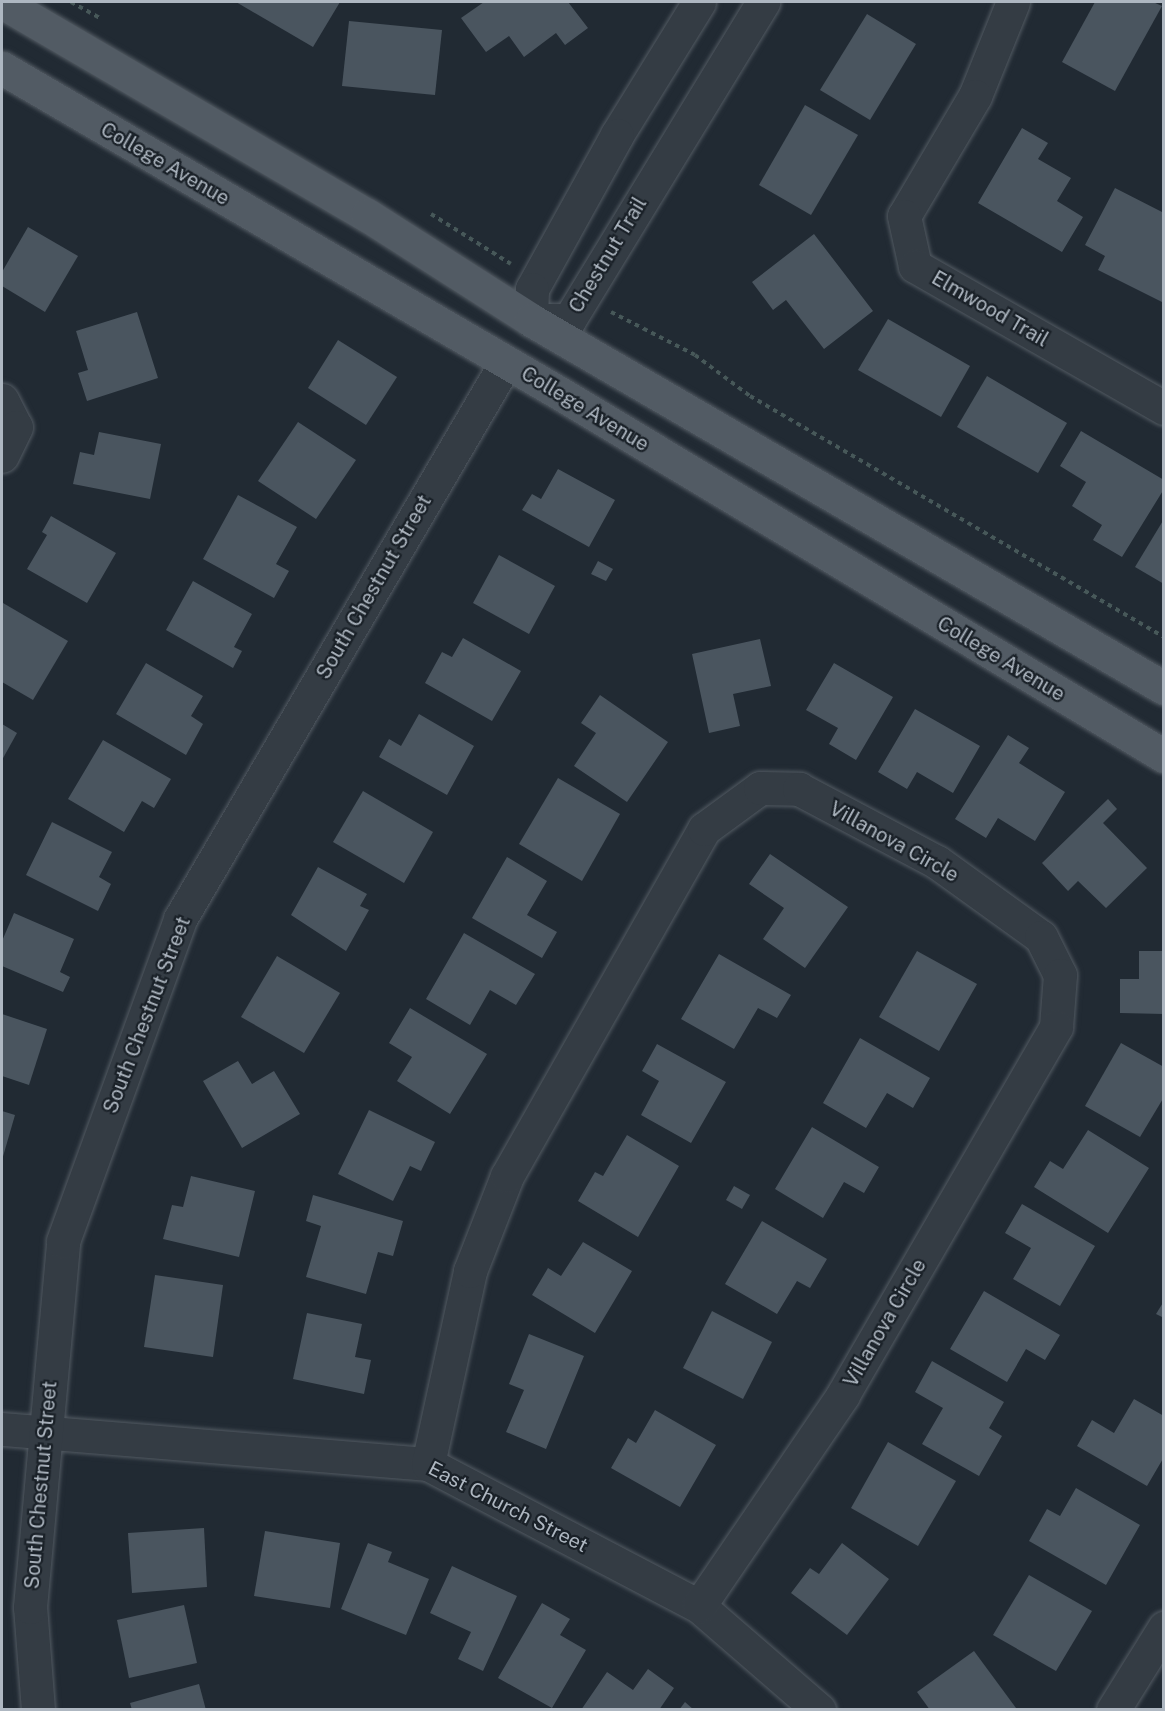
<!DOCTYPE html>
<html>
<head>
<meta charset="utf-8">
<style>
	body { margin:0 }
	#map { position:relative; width:1165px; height:1711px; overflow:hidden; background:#212a33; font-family:"Public Sans",sans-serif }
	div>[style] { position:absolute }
	.building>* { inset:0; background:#4a555f }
	.path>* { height:4px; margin-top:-2px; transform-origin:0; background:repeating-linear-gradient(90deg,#475859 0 4.5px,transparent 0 9px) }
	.roads { filter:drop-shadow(0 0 2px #525a62) drop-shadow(0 0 2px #525a62) }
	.minor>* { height:33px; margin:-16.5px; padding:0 16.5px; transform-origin:16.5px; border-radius:16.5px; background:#343c44 }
	.major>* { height:33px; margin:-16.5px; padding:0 16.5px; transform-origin:16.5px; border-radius:16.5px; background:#525b64 }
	span { translate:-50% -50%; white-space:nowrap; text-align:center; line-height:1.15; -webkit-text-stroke:4.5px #1a2128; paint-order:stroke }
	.street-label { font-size:20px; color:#aeb7c1 }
	.frame { position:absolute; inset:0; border:3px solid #aeb7c1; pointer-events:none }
</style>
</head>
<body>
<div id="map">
	<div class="building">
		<div style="clip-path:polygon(236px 2px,340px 2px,313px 47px)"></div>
		<div style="clip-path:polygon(484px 2px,568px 2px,588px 28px,565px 45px,556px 33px,524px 57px,509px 36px,486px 52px,461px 18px)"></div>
		<div style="clip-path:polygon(1095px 2px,1153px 2px,1162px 6px,1115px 91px,1062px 62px)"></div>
		<div style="clip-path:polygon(867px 14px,916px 44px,870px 120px,820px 90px)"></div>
		<div style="clip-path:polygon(349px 21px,442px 30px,435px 95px,342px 86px)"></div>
		<div style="clip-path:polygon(805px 105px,858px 135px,811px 215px,759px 185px)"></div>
		<div style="clip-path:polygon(1022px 128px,1048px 143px,1038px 159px,1071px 178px,1057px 201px,1083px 217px,1062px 252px,978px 203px)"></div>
		<div style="clip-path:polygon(1115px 188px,1164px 213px,1164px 303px,1098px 270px,1105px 256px,1085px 245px)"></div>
		<div style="clip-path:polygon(28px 227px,78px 256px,45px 312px,2px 286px,2px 272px)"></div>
		<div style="clip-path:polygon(814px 234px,873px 311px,824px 349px,786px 300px,773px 310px,752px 282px)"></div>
		<div style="clip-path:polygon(137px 312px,158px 378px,87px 401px,78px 373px,88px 370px,76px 331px)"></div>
		<div style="clip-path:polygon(888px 319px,970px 366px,941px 417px,858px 370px)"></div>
		<div style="clip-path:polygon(338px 340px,397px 377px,366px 425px,308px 388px)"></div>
		<div style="clip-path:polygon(987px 376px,1067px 423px,1038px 473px,957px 427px)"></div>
		<div style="clip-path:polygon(298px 422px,356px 460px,316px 519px,258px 481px)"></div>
		<div style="clip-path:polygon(1081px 431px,1164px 480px,1164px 489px,1122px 557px,1093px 540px,1102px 525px,1072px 506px,1086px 482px,1060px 466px)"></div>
		<div style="clip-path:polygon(99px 432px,161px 444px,150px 499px,73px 484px,80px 452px,94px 455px)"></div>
		<div style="clip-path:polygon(558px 469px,615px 500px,589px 547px,522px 510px,532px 494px,541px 499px)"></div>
		<div style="clip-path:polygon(238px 495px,297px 527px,276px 564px,289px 571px,274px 598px,203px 559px)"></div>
		<div style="clip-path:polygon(51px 516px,116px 553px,87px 603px,27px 569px,47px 535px,42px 532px)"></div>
		<div style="clip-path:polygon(1164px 519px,1164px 584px,1135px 567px)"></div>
		<div style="clip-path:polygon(499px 555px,555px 586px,529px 634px,473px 603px)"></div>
		<div style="clip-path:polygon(598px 561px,613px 569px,606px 581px,591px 574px)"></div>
		<div style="clip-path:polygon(193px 581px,252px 614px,234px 647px,242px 651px,233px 668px,166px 630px)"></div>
		<div style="clip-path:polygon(3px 603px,68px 641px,33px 700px,2px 682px)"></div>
		<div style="clip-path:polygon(463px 638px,521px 671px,492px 721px,425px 683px,442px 652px,452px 657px)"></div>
		<div style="clip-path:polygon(760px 639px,771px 686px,733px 694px,740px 726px,709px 733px,692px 654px)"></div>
		<div style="clip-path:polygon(146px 663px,203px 696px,191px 716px,203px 724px,186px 755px,116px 714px)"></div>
		<div style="clip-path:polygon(834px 663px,893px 697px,856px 760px,829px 744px,838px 728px,806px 710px)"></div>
		<div style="clip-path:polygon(600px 695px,668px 742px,627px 802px,574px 766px,596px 733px,581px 723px)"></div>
		<div style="clip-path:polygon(915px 709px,980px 746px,953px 793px,917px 772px,907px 789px,878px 772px)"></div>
		<div style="clip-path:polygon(419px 714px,474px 746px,447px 795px,379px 757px,389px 739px,401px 746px)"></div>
		<div style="clip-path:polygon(2px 724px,17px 733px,2px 760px)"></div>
		<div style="clip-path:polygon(1008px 735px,1029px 748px,1019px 763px,1065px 792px,1035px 841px,998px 818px,986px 838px,955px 819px)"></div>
		<div style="clip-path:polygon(103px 740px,171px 779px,154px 808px,142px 801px,124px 832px,68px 799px)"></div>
		<div style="clip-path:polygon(558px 778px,620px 814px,582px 881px,519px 844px)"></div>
		<div style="clip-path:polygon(363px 791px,433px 832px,404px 883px,333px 842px)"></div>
		<div style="clip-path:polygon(1108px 799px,1117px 809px,1103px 823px,1147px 868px,1106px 908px,1078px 881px,1068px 891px,1042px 863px)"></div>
		<div style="clip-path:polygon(52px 822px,112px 852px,99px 877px,111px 884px,98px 911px,26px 875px)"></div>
		<div style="clip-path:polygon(770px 854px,848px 907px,805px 968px,763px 939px,784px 908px,749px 884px)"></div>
		<div style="clip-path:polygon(507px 857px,547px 881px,527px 915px,557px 932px,542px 958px,472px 918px)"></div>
		<div style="clip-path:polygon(318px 867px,367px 894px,360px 906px,369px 910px,346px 951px,291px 915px)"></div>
		<div style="clip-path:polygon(14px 913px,74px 939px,60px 972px,70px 977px,63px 992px,2px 966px,2px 941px)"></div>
		<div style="clip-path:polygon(464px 933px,535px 974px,516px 1005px,490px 990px,470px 1025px,426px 999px)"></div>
		<div style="clip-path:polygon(917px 951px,977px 984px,939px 1051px,879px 1017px)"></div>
		<div style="clip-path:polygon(1139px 951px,1164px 951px,1164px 1014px,1120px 1013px,1120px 979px,1139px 979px)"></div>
		<div style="clip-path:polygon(719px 954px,791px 995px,777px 1018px,758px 1008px,734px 1049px,681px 1019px)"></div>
		<div style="clip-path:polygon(277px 956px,340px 993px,304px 1053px,241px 1017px)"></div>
		<div style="clip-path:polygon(410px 1008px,487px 1054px,450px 1114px,397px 1081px,412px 1057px,389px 1043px)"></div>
		<div style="clip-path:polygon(2px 1014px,47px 1029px,29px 1085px,2px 1076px)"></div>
		<div style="clip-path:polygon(860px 1038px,930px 1078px,913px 1108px,887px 1093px,866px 1128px,823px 1103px)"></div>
		<div style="clip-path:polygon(1121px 1043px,1164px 1067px,1164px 1097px,1140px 1137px,1085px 1106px)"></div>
		<div style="clip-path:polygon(657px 1044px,726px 1082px,691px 1143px,641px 1115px,659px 1081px,642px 1071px)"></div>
		<div style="clip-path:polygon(238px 1061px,252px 1084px,274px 1071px,300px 1114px,242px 1148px,203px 1081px)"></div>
		<div style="clip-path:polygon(369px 1110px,435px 1142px,421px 1171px,410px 1166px,393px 1201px,338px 1174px)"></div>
		<div style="clip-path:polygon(2px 1111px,15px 1115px,2px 1160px)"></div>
		<div style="clip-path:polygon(812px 1127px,879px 1167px,864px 1193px,844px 1182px,823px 1218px,775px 1189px)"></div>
		<div style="clip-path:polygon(1088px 1130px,1149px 1168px,1108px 1233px,1034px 1187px,1050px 1161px,1063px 1169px)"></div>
		<div style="clip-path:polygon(627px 1135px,679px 1166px,638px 1237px,578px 1201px,595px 1172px,603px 1176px)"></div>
		<div style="clip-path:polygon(191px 1176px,255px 1191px,239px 1257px,163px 1239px,172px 1205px,183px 1207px)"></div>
		<div style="clip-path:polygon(734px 1186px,750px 1195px,742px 1209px,726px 1200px)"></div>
		<div style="clip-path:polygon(313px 1195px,403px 1221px,393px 1256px,378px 1252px,366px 1294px,306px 1277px,321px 1226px,306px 1221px)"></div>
		<div style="clip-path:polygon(1022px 1204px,1095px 1246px,1060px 1306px,1013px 1279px,1031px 1248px,1005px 1233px)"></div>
		<div style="clip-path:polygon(762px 1221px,827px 1259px,810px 1288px,797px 1281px,777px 1314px,725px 1284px)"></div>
		<div style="clip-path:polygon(583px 1242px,632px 1271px,595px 1333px,532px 1295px,548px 1268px,561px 1276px)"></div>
		<div style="clip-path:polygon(155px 1275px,223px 1285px,213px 1357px,144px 1347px)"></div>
		<div style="clip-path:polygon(984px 1291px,1060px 1335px,1045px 1360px,1026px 1349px,1007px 1382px,950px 1349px)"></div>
		<div style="clip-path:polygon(1164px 1301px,1164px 1318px,1156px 1314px)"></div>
		<div style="clip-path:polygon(712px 1311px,772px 1342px,743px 1399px,683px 1368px)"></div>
		<div style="clip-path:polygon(307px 1313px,362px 1324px,355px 1357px,371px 1360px,364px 1394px,293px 1379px)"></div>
		<div style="clip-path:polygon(529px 1334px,584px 1356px,546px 1449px,506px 1432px,524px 1390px,509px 1384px)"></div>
		<div style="clip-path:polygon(932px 1361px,1004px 1402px,989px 1428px,1002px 1436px,979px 1476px,922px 1444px,943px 1408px,915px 1392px)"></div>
		<div style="clip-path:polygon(1134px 1399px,1164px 1416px,1164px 1457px,1147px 1486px,1077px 1446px,1092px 1420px,1114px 1433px)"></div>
		<div style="clip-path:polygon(655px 1410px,716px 1445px,680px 1507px,611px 1468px,628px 1438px,636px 1443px)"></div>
		<div style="clip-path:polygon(888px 1442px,956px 1481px,918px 1546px,851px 1508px)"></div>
		<div style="clip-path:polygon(1076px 1488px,1140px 1525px,1106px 1585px,1029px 1541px,1047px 1509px,1060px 1516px)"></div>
		<div style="clip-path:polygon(204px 1528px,207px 1587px,132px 1593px,128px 1533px)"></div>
		<div style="clip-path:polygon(265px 1531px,340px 1543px,330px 1608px,254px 1596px)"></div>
		<div style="clip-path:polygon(368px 1543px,392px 1552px,388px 1562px,429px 1579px,406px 1635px,341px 1609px)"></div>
		<div style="clip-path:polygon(842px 1543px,889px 1579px,847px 1635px,791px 1593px,810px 1568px,819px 1574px)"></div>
		<div style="clip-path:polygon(452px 1566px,517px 1596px,483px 1671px,458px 1659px,471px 1632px,430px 1613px)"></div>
		<div style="clip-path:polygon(1029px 1575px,1092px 1611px,1056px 1671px,993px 1635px)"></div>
		<div style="clip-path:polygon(542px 1603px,570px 1619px,560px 1635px,586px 1650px,552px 1708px,498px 1678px)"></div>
		<div style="clip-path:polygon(184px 1605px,197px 1663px,129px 1678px,117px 1620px)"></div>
		<div style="clip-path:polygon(974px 1651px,1016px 1708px,930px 1710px,917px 1692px)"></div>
		<div style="clip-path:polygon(648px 1669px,674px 1688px,659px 1710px,581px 1710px,607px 1672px,633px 1690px)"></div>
		<div style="clip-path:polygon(199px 1684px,206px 1710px,132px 1710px,130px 1703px)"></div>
		<div style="clip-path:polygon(685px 1702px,694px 1710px,679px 1710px)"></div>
	</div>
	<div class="path">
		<div style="left:71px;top:2px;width:35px;rotate:29deg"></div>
		<div style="left:431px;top:214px;width:94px;rotate:32deg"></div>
		<div style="left:611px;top:312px;width:94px;rotate:27.1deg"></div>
		<div style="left:695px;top:355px;width:69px;rotate:36.7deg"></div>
		<div style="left:750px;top:396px;width:479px;rotate:30.2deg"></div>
	</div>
	<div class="roads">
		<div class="minor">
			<div style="left:699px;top:2px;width:156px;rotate:121.7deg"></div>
			<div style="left:617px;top:135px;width:176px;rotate:118.9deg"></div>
			<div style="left:532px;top:289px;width:31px;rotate:92deg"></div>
			<div style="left:531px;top:320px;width:38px"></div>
			<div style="left:569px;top:320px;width:373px;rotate:-58.6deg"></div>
			<div style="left:1013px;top:2px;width:101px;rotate:112deg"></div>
			<div style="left:975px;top:96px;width:139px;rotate:120.6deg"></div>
			<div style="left:904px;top:216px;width:51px;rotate:77.6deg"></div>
			<div style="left:915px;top:266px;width:287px;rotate:29.7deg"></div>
			<div style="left:2px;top:400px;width:30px;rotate:63deg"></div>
			<div style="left:16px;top:427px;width:32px;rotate:116deg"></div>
			<div style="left:2px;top:1429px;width:427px;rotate:4.7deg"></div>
			<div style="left:428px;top:1464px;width:306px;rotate:27.7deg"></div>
			<div style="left:699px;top:1606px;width:159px;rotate:40.9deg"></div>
			<div style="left:428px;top:1464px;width:198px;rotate:-77.7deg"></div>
			<div style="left:470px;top:1271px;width:102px;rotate:-68.7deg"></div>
			<div style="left:507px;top:1176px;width:399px;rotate:-60.4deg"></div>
			<div style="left:704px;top:829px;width:69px;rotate:-36.2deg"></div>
			<div style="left:760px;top:788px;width:39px;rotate:1deg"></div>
			<div style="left:799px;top:789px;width:156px;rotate:27.9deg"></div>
			<div style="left:937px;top:862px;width:128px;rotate:35.8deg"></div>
			<div style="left:1041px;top:937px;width:42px;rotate:63.4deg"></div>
			<div style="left:1060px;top:975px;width:52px;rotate:94.4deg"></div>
			<div style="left:1056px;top:1027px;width:425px;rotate:120.1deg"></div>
			<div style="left:843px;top:1395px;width:255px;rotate:124.3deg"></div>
			<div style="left:38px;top:1710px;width:103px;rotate:-94.4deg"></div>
			<div style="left:30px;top:1607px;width:367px;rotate:-84.8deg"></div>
			<div style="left:63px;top:1241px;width:343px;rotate:-70deg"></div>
			<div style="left:180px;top:919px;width:645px;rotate:-59.66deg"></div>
			<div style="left:1113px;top:1710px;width:97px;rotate:-58.1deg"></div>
		</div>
		<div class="major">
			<div style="left:2px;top:2px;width:423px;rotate:30.3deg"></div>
			<div style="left:367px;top:215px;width:195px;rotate:32.6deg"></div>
			<div style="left:531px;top:320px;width:732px;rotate:30.17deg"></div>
			<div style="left:2px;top:68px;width:647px;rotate:30.25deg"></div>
			<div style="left:561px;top:394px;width:703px;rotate:30.98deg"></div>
		</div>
	</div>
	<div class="street-label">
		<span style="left:165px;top:164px;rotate:30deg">College Avenue</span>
		<span style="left:608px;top:255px;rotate:-59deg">Chestnut Trail</span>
		<span style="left:990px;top:309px;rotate:30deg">Elmwood Trail</span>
		<span style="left:585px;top:409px;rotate:31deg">College Avenue</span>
		<span style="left:374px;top:587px;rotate:-60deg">South Chestnut Street</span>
		<span style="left:1001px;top:659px;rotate:31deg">College Avenue</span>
		<span style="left:894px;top:842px;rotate:29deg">Villanova Circle</span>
		<span style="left:147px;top:1015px;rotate:-69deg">South Chestnut Street</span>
		<span style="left:885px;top:1323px;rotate:-60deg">Villanova Circle</span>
		<span style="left:41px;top:1485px;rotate:-85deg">South Chestnut Street</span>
		<span style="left:508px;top:1507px;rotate:27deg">East Church Street</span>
	</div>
	<div class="frame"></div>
</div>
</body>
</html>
